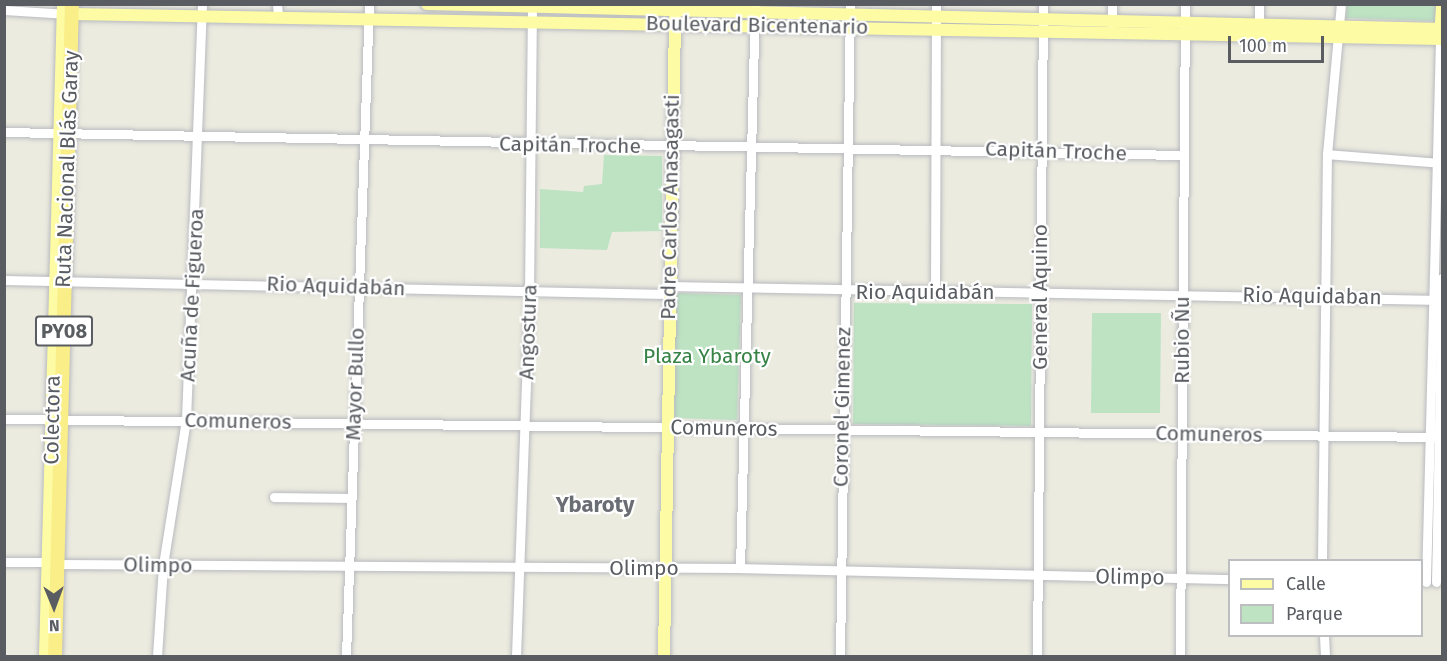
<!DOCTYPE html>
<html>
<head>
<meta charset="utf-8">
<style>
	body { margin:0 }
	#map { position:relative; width:1447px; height:661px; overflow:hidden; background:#ecebe0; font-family:"Fira Sans",sans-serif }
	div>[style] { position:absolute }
	.green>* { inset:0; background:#bde3c3 }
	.roads { filter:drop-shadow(0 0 2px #b8babf) drop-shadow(0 0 2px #b8babf) }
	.minor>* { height:9px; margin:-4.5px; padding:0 4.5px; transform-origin:4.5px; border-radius:4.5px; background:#fff }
	.major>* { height:12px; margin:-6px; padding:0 6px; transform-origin:6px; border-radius:6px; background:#fdfca5 }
	.highway>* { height:14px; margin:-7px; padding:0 7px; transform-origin:7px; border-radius:7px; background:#faee89 }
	span { translate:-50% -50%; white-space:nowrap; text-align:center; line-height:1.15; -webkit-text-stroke:4.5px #fff; paint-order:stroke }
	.shield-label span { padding:2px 4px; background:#fff; border:2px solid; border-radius:4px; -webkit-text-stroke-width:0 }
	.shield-label { font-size:20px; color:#595c61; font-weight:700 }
	.street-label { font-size:21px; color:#595c61 }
	.park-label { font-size:21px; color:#368345 }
	.neighbourhood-label { font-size:22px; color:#6a6d73; font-weight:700 }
	.frame { position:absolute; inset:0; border:6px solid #595c61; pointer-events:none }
	.legend { position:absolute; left:1228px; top:559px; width:195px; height:78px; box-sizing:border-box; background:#fff; border:2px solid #bdbec0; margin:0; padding:8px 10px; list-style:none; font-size:18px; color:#595c61 }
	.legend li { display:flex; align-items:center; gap:12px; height:30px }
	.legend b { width:30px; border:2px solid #bdbec0 }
	.north { position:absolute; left:24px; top:577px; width:60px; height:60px; -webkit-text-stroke:4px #fff; paint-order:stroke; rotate:179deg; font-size:16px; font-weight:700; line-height:24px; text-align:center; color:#595c61 }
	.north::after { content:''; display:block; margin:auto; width:21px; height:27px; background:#595c61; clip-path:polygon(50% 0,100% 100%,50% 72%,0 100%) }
	.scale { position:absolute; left:1228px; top:36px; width:96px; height:27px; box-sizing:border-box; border:3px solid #595c61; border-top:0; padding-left:8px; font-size:18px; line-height:21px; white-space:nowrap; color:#595c61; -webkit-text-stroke:4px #fff; paint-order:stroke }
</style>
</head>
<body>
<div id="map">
	<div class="green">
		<div style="clip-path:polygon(1347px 5px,1436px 5px,1435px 21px,1346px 18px)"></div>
		<div style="clip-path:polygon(604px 155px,662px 156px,662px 231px,612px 232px,607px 250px,540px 248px,540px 189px,583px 192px,584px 186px,602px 184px)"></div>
		<div style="clip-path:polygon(676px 293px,741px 295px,737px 420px,672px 418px)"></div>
		<div style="clip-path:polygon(854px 303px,1032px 304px,1031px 426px,853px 424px)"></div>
		<div style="clip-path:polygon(1092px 313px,1161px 313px,1160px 413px,1091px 413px)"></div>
	</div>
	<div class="roads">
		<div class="minor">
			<div style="left:277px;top:4px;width:12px;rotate:85deg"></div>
			<div style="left:1112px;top:4px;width:22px;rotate:90deg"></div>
			<div style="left:4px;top:10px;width:64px;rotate:3.6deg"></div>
			<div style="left:1259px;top:30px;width:26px;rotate:-90deg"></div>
			<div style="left:4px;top:132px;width:1178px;rotate:1.12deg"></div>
			<div style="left:1327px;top:154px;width:115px;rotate:4.5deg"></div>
			<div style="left:4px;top:280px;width:663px;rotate:1.21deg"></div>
			<div style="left:667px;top:286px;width:775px;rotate:1.03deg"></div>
			<div style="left:935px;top:292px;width:288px;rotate:-89.8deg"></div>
			<div style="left:4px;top:419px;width:1438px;rotate:0.72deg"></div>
			<div style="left:274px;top:497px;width:77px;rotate:0.7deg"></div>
			<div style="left:1322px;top:560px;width:406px;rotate:-89.3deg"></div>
			<div style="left:1327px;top:154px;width:151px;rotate:-84.7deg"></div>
			<div style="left:4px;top:562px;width:44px"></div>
			<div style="left:58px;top:564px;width:682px;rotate:0.34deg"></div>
			<div style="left:740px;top:568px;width:490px;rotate:1.3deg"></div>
			<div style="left:740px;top:568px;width:564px;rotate:-88.48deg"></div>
			<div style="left:1426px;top:582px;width:543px;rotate:-88.52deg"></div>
			<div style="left:1436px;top:582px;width:304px;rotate:-88.9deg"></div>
			<div style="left:1324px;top:636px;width:20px;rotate:87deg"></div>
			<div style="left:157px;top:656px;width:91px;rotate:-86.2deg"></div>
			<div style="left:163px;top:565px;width:147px;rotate:-81deg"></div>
			<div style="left:186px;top:420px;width:416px;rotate:-87.8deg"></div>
			<div style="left:346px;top:656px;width:652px;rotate:-87.98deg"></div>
			<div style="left:516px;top:656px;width:363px;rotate:-87.9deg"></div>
			<div style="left:529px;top:293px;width:289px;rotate:-89.4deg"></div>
			<div style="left:840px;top:656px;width:652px;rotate:-89.12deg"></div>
			<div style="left:1037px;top:656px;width:652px;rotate:-89.47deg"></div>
			<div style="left:1180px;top:656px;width:652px;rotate:-89.56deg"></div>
		</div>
		<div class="major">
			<div style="left:427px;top:4px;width:1015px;rotate:1.41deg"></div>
			<div style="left:72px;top:14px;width:1370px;rotate:1.05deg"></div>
			<div style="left:1440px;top:36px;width:32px;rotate:-86deg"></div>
			<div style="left:45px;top:656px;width:652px;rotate:-88.42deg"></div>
			<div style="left:664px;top:656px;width:638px;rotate:-89.01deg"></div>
		</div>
		<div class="highway">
			<div style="left:55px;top:656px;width:652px;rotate:-88.51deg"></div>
		</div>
	</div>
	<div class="shield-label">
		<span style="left:64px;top:331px">PY08</span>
	</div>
	<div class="street-label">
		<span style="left:757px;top:25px;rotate:1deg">Boulevard Bicentenario</span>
		<span style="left:570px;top:145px;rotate:1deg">Capitán Troche</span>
		<span style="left:1056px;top:151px;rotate:2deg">Capitán Troche</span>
		<span style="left:67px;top:169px;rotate:-88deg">Ruta Nacional Blás Garay</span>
		<span style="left:670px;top:207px;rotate:-89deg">Padre Carlos Anasagasti</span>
		<span style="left:336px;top:286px;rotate:2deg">Rio Aquidabán</span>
		<span style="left:925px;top:292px">Rio Aquidabán</span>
		<span style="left:192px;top:295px;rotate:-87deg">Acuña de Figueroa</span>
		<span style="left:1312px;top:296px;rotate:1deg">Rio Aquidaban</span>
		<span style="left:1040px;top:297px;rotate:-90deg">General Aquino</span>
		<span style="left:528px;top:332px;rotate:-88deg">Angostura</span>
		<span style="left:1182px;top:340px;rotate:-90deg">Rubio Ñu</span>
		<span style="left:355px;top:384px;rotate:-88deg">Mayor Bullo</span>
		<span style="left:842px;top:407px;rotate:-89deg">Coronel Gimenez</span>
		<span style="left:52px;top:420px;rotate:-89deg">Colectora</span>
		<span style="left:238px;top:421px;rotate:1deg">Comuneros</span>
		<span style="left:724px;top:428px;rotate:1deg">Comuneros</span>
		<span style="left:1209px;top:434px;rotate:1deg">Comuneros</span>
		<span style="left:158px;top:565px;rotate:1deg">Olimpo</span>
		<span style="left:644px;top:568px">Olimpo</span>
		<span style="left:1130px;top:577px;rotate:1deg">Olimpo</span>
	</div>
	<div class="park-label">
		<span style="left:707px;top:356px">Plaza Ybaroty</span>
	</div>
	<div class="neighbourhood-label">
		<span style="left:595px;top:505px">Ybaroty</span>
	</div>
	<div class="frame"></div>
	<ul class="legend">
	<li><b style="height:8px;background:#fdfca5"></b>Calle</li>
	<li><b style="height:16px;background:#bde3c3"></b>Parque</li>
	</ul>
	<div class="north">N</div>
	<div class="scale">100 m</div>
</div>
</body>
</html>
